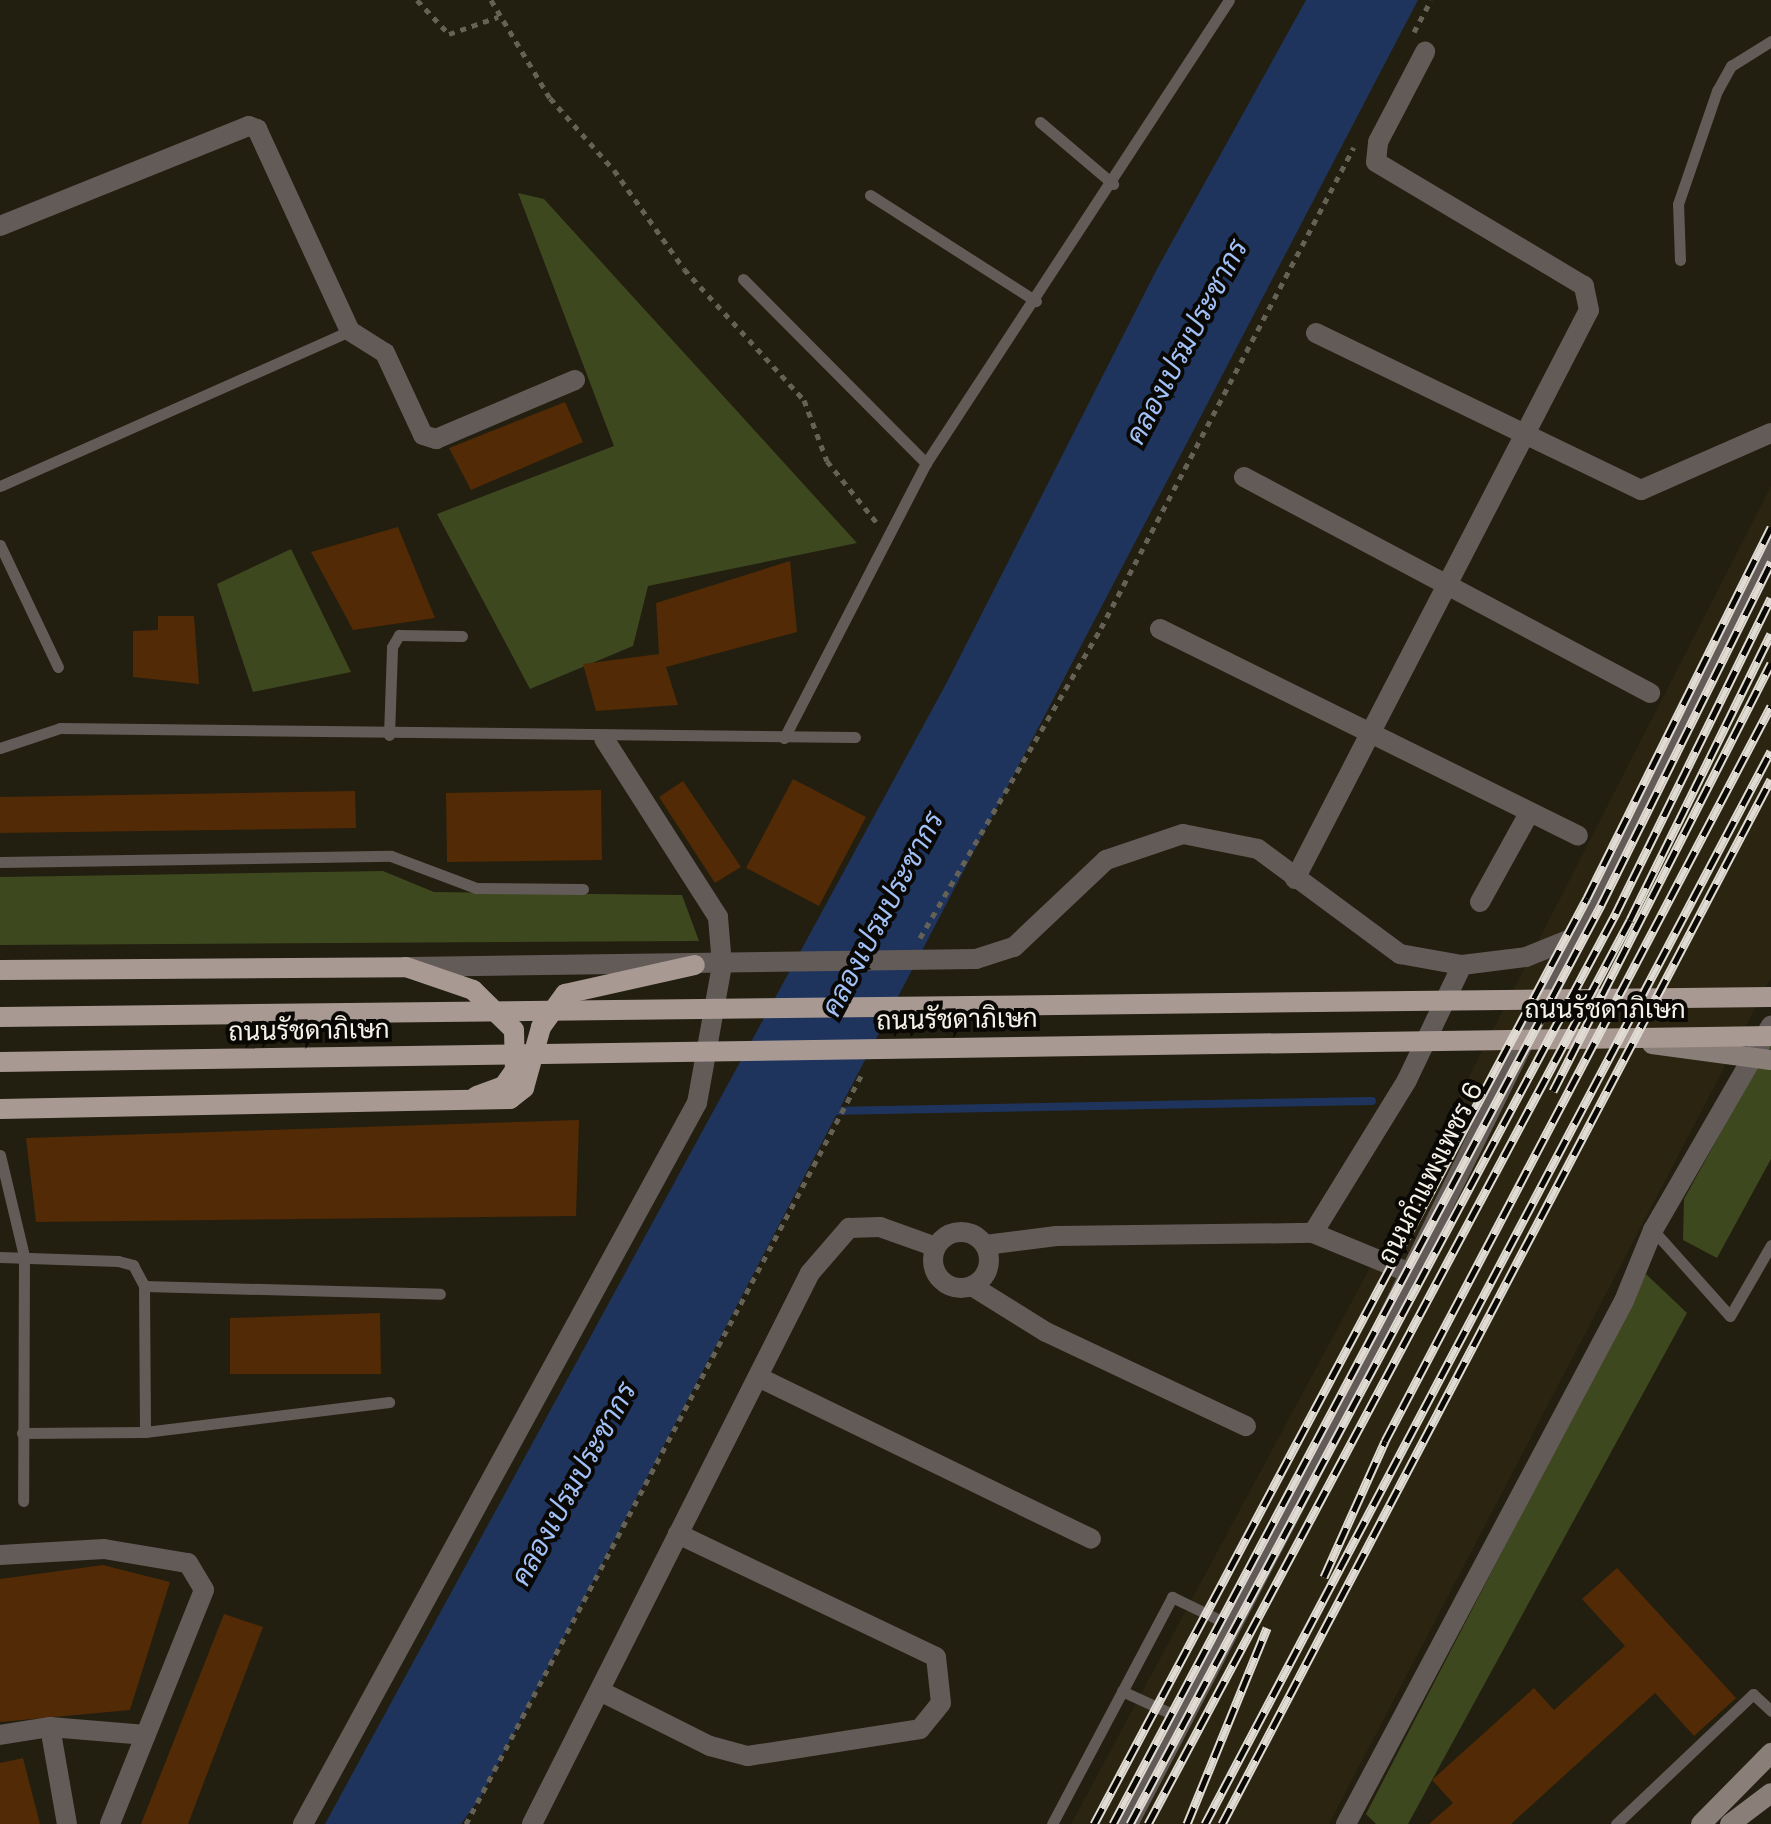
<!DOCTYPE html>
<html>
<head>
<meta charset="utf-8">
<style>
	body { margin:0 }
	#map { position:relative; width:1771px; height:1824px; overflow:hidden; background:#221e10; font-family:Poppins,Sarabun,sans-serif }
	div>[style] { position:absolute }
	.built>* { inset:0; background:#2a2410 }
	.green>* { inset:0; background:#3e481f }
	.water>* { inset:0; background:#1f345c }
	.stream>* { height:8px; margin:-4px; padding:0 4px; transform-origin:4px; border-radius:4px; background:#1f345c }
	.building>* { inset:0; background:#522a05 }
	.path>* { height:5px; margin-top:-2.5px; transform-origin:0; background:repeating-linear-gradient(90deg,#656255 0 6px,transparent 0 12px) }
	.service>* { height:11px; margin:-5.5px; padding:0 5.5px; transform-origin:5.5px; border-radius:5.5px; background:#635b58 }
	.minor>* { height:20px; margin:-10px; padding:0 10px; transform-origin:10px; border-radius:10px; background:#635b58 }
	.minor>.ring { margin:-10px; padding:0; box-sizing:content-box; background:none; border:20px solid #635b58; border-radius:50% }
	.tertiary>* { height:20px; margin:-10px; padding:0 10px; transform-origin:10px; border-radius:10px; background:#635b58 }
	.secondary>* { height:20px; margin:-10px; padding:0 10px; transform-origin:10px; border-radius:10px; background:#8a7e79 }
	.primary>* { height:20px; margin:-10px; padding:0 10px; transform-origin:10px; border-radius:10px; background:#a99993 }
	.rail>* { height:9px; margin-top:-4.5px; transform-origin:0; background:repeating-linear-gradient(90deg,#0a0804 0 18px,#e0dcd3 0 36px); box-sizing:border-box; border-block:2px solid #e0dcd3 }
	span { translate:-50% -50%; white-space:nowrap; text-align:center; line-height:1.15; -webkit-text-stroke:8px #0a0804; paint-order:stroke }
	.street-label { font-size:26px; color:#f5f2e9 }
	.water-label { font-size:28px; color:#a2c1f8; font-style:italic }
</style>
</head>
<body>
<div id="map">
	<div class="built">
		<div style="clip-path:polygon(1771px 486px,1771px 978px,1329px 1824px,1071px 1824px,1394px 1223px)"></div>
	</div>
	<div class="green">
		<div style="clip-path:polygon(518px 193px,544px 199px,857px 543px,648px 586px,633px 646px,530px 689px,437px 514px,614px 446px)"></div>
		<div style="clip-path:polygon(291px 549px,351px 672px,253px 692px,217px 584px)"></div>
		<div style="clip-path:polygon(383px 871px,434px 892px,682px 895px,699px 941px,0 945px,0 877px)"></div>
		<div style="clip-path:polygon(1771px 1041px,1771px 1159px,1717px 1258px,1683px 1240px,1684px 1199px)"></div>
		<div style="clip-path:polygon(1646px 1274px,1687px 1313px,1408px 1824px,1376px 1824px,1366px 1814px)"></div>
	</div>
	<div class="water">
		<div style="clip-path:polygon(1306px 0,1418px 0,480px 1798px,461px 1824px,325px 1824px,946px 684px,1157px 269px)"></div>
	</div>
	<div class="stream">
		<div style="left:829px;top:1111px;width:543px;rotate:-1.06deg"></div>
	</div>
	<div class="building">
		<div style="clip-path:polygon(565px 402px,583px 442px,471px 490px,449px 448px)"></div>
		<div style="clip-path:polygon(398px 527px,435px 618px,353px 630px,311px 552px)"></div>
		<div style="clip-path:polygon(790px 561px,797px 632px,666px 667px,678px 705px,596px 711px,583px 664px,659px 654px,656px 603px)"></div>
		<div style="clip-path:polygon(158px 616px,194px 616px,199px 684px,133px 677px,133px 631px,158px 630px)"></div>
		<div style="clip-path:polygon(793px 779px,866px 817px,819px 906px,746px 868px)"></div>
		<div style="clip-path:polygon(683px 781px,741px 867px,715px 883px,659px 797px)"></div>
		<div style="clip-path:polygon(601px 790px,602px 860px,447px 862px,446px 793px)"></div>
		<div style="clip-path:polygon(355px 791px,356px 828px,0 833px,0 797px)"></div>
		<div style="clip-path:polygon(579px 1120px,576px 1216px,36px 1222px,26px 1138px)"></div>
		<div style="clip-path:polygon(380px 1313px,381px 1374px,230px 1374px,230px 1318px)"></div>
		<div style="clip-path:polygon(103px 1565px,170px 1582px,130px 1710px,0 1722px,0 1579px)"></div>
		<div style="clip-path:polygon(1617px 1568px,1736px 1698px,1694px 1736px,1655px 1693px,1511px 1824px,1429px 1824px,1453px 1803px,1432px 1780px,1534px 1688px,1554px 1710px,1625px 1646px,1582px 1599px)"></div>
		<div style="clip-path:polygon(224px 1614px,263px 1627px,188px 1824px,141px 1824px)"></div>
		<div style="clip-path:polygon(23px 1758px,40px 1824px,0 1824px,0 1763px)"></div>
	</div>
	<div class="path">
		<div style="left:417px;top:0;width:47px;rotate:46.7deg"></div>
		<div style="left:449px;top:34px;width:52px;rotate:-19.1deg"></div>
		<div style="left:491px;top:0;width:114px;rotate:59deg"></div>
		<div style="left:550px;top:98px;width:96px;rotate:48.4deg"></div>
		<div style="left:614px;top:170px;width:121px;rotate:54.7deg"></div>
		<div style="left:684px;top:269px;width:178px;rotate:47.5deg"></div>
		<div style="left:804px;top:400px;width:65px;rotate:69.3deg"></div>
		<div style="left:827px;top:461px;width:80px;rotate:51.1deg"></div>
		<div style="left:1414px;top:32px;width:36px;rotate:-62deg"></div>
		<div style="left:920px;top:938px;width:359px;rotate:-59.7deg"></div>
		<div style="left:1101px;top:628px;width:543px;rotate:-62.26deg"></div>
		<div style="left:466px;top:1824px;width:850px;rotate:-62.17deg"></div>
	</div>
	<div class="service">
		<div style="left:1040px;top:122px;width:96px;rotate:40.3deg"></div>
		<div style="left:870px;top:195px;width:197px;rotate:32.6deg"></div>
		<div style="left:1680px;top:260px;width:56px;rotate:-92deg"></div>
		<div style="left:1678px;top:204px;width:120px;rotate:-71deg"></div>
		<div style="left:1717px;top:91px;width:29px;rotate:-61deg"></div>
		<div style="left:1731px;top:66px;width:47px;rotate:-32deg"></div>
		<div style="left:743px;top:279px;width:260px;rotate:45.2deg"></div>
		<div style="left:0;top:486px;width:383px;rotate:-23.9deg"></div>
		<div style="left:0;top:545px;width:135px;rotate:64.6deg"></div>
		<div style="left:389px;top:735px;width:88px;rotate:-88deg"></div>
		<div style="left:392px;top:647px;width:14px;rotate:-60deg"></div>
		<div style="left:399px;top:635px;width:63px;rotate:0.9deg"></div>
		<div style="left:784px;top:738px;width:309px;rotate:-62.7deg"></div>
		<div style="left:926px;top:463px;width:553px;rotate:-56.8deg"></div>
		<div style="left:0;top:748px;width:63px;rotate:-18.4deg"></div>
		<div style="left:60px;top:728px;width:795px;rotate:0.65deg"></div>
		<div style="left:0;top:862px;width:391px;rotate:-0.9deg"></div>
		<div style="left:391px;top:856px;width:91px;rotate:20.6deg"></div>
		<div style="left:476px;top:888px;width:107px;rotate:0.5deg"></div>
		<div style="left:0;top:1155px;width:104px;rotate:76.6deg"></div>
		<div style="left:24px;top:1256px;width:245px;rotate:90.2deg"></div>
		<div style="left:1653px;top:1230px;width:115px;rotate:48.2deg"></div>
		<div style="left:1730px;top:1316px;width:82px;rotate:-60deg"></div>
		<div style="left:0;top:1257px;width:118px;rotate:1.9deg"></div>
		<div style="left:118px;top:1261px;width:16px;rotate:15deg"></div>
		<div style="left:133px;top:1265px;width:24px;rotate:62deg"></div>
		<div style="left:144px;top:1286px;width:146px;rotate:89.6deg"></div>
		<div style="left:145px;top:1432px;width:123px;rotate:179.5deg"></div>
		<div style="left:144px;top:1286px;width:296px;rotate:1.5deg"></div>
		<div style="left:145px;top:1432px;width:246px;rotate:-7deg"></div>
		<div style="left:1122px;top:1691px;width:67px;rotate:24.7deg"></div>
		<div style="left:1052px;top:1824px;width:257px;rotate:-62.1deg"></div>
		<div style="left:1172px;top:1597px;width:67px;rotate:25.8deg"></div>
		<div style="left:1616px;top:1824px;width:189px;rotate:-43.5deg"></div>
		<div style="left:1753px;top:1694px;width:25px;rotate:43deg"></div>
	</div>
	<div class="minor">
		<div style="left:0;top:226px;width:268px;rotate:-21.9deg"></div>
		<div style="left:249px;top:126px;width:9px;rotate:21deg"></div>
		<div style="left:257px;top:129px;width:222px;rotate:65.3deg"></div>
		<div style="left:350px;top:331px;width:41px;rotate:32.2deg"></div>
		<div style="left:385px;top:353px;width:90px;rotate:65.1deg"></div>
		<div style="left:423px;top:435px;width:14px;rotate:17deg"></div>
		<div style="left:436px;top:439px;width:151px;rotate:-23deg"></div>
		<div style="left:1316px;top:333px;width:361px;rotate:25.8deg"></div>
		<div style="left:1641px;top:490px;width:142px;rotate:-23.7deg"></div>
		<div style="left:1244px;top:477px;width:460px;rotate:28deg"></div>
		<div style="left:1160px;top:629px;width:466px;rotate:26.3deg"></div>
		<div style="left:1295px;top:879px;width:640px;rotate:-62.67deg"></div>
		<div style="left:1589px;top:310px;width:25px;rotate:-102deg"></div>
		<div style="left:1584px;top:286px;width:242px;rotate:-149.2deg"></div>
		<div style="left:1376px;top:162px;width:20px;rotate:-84deg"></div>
		<div style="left:1378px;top:142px;width:102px;rotate:-62.4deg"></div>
		<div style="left:1480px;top:902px;width:97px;rotate:-61.1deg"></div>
		<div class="ring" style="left:933px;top:1232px;width:36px;height:36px"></div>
		<div style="left:1313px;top:1233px;width:105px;rotate:22.4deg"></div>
		<div style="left:985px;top:1245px;width:72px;rotate:-7.2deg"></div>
		<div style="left:1056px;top:1236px;width:257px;rotate:-0.7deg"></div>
		<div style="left:1313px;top:1233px;width:180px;rotate:-58.4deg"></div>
		<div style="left:1407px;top:1080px;width:127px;rotate:-64.4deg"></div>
		<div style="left:972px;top:1286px;width:87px;rotate:31.9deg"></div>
		<div style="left:1046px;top:1332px;width:221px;rotate:25.2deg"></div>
		<div style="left:758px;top:1377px;width:370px;rotate:25.9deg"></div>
		<div style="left:0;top:1555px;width:104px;rotate:-3.3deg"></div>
		<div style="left:104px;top:1549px;width:85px;rotate:9.5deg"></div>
		<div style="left:188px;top:1563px;width:31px;rotate:59deg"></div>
		<div style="left:204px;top:1590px;width:252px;rotate:111.9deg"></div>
		<div style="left:600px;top:1691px;width:123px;rotate:26.6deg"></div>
		<div style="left:710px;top:1746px;width:39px;rotate:15deg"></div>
		<div style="left:748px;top:1756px;width:174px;rotate:-8.9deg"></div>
		<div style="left:920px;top:1729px;width:33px;rotate:-51deg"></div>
		<div style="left:941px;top:1703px;width:46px;rotate:-96.2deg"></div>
		<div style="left:936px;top:1657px;width:286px;rotate:-154.5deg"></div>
		<div style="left:50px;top:1727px;width:98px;rotate:80.1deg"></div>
		<div style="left:0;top:1735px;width:51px;rotate:-9.1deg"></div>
		<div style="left:50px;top:1727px;width:96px;rotate:4.8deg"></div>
		<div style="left:303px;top:1824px;width:822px;rotate:-61.35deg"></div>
		<div style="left:697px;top:1103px;width:140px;rotate:-79.7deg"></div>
		<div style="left:722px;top:965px;width:48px;rotate:-94.8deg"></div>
		<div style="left:718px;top:917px;width:211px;rotate:-122.6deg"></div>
		<div style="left:532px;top:1824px;width:617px;rotate:-63.23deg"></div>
		<div style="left:810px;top:1273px;width:60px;rotate:-49.1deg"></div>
		<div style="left:849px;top:1228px;width:31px;rotate:-2deg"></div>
		<div style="left:880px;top:1227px;width:59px;rotate:19.7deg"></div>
		<div style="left:1346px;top:1824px;width:592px;rotate:-62.01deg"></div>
		<div style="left:1624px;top:1301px;width:77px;rotate:-67.8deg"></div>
		<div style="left:1653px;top:1230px;width:236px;rotate:-60deg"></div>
	</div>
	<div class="tertiary">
		<div style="left:410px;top:967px;width:566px;rotate:-0.81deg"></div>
		<div style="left:976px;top:959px;width:40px;rotate:-18deg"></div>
		<div style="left:1014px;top:947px;width:127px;rotate:-43.4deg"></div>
		<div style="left:1106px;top:860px;width:81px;rotate:-18.7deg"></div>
		<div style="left:1183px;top:834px;width:76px;rotate:11.3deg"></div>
		<div style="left:1258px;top:849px;width:177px;rotate:36.5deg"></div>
		<div style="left:1400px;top:954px;width:63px;rotate:10.1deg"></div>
		<div style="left:1462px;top:965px;width:64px;rotate:-7.1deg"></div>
		<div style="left:1526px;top:957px;width:56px;rotate:-22deg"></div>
		<div style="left:1128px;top:1824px;width:379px;rotate:-62.4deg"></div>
		<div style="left:1304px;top:1488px;width:1056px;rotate:-63.75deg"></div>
	</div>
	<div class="secondary">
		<div style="left:1652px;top:1044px;width:120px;rotate:7.7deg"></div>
		<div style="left:1701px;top:1824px;width:100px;rotate:-45.4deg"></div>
		<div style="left:1730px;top:1824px;width:51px;rotate:-37.1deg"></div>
	</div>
	<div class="primary">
		<div style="left:0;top:970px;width:406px;rotate:-0.4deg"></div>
		<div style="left:406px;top:967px;width:71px;rotate:18.9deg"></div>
		<div style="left:473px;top:990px;width:57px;rotate:44.3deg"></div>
		<div style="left:514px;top:1030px;width:40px;rotate:88.6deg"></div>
		<div style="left:515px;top:1070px;width:19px;rotate:125deg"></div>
		<div style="left:504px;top:1086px;width:29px;rotate:160deg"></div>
		<div style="left:0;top:1017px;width:1771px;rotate:-0.65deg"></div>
		<div style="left:0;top:1062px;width:1771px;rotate:-0.84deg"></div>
		<div style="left:0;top:1109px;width:510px;rotate:-1.12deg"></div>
		<div style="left:510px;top:1099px;width:18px;rotate:-38deg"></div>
		<div style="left:524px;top:1088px;width:63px;rotate:-74.4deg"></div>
		<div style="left:541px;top:1027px;width:41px;rotate:-54deg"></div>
		<div style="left:565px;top:994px;width:133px;rotate:-12.6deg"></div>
	</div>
	<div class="rail">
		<div style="left:1553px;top:1091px;width:480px;rotate:-63deg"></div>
		<div style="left:1324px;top:1577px;width:149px;rotate:-65.8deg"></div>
		<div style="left:1385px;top:1441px;width:830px;rotate:-62.29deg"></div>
		<div style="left:1094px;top:1824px;width:1049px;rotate:-61.97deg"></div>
		<div style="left:1587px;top:898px;width:414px;rotate:-63.6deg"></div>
		<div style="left:1113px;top:1824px;width:1041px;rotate:-62.03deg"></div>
		<div style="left:1601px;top:905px;width:383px;rotate:-63.6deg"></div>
		<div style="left:1130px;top:1824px;width:1033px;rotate:-61.92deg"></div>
		<div style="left:1616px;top:913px;width:351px;rotate:-63.8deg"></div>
		<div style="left:1148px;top:1824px;width:1024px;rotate:-61.93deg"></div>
		<div style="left:1630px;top:920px;width:319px;rotate:-63.8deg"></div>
		<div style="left:1187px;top:1824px;width:212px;rotate:-67.8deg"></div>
		<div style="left:1205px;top:1824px;width:1213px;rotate:-62.19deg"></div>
		<div style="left:1222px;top:1824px;width:1180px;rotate:-62.28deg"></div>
	</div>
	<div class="street-label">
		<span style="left:1605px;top:1010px">ถนนรัชดาภิเษก</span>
		<span style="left:957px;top:1020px;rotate:-1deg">ถนนรัชดาภิเษก</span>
		<span style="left:309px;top:1031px;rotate:-1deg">ถนนรัชดาภิเษก</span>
		<span style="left:1431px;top:1173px;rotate:-63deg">ถนนกำแพงเพชร 6</span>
	</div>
	<div class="water-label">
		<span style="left:1187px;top:342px;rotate:-62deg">คลองเปรมประชากร</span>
		<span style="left:883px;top:914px;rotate:-62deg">คลองเปรมประชากร</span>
		<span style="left:574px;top:1484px;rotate:-61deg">คลองเปรมประชากร</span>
	</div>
</div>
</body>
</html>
